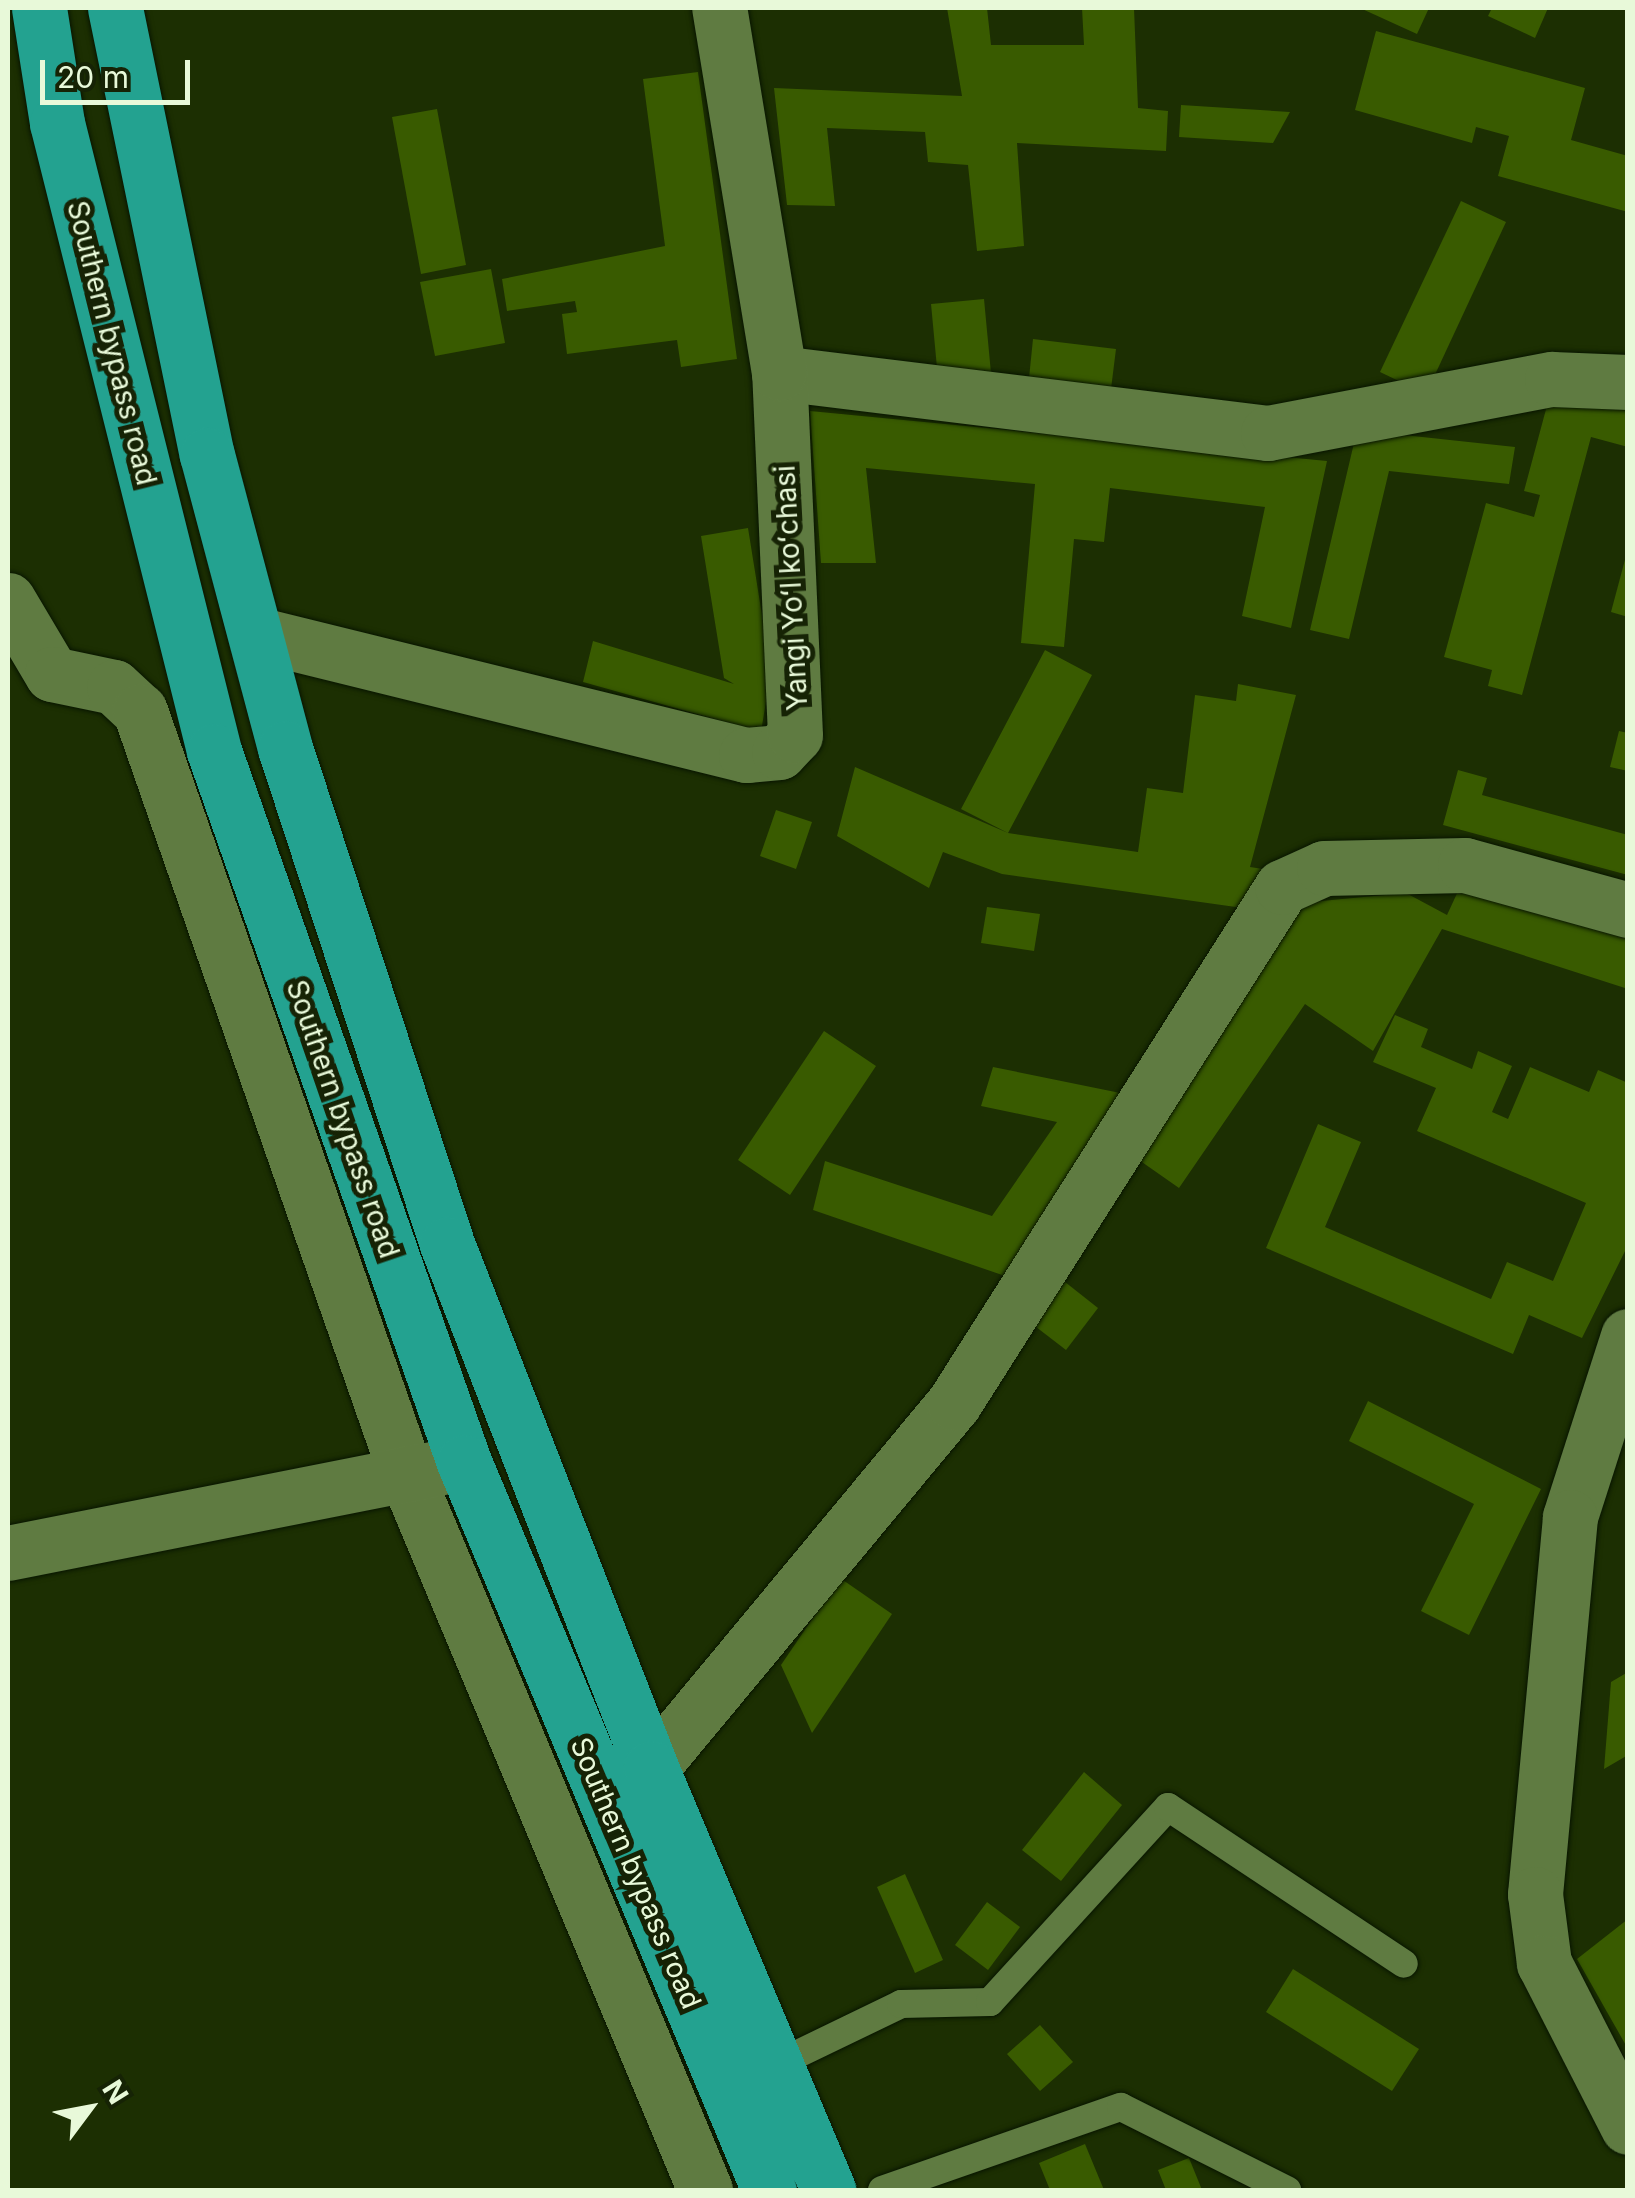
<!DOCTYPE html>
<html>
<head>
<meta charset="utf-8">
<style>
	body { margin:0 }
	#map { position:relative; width:1635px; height:2198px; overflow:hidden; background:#1c2f02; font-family:Inter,sans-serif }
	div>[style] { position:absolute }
	.building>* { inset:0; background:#395b00 }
	.roads { filter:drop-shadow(0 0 2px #081500) drop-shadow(0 0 2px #081500) }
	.service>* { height:28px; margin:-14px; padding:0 14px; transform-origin:14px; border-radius:14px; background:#5f7b41 }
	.minor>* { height:55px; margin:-27.5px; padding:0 27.5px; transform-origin:27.5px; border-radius:27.5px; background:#5f7b41 }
	.trunk>* { height:55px; margin:-27.5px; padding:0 27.5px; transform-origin:27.5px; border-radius:27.5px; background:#23a290 }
	span { translate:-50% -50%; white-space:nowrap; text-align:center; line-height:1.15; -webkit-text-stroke:10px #162305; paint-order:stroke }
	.street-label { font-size:28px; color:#e8f9d9 }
	.frame { position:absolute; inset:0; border:10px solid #e8f9d9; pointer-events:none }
	.north { position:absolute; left:40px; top:2058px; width:100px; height:100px; -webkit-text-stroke:8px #162305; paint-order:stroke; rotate:58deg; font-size:28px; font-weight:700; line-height:40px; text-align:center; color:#e8f9d9 }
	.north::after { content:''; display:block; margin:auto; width:35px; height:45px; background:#e8f9d9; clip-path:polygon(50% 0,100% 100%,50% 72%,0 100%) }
	.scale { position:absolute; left:40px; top:60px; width:150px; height:45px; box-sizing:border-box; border:5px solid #e8f9d9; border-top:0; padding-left:12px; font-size:30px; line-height:35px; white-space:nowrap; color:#e8f9d9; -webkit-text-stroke:8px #162305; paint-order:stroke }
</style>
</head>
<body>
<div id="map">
	<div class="building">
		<div style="clip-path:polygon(947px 8px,987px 8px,991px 45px,1084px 45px,1082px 8px,1134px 8px,1138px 108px,1168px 111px,1166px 151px,1017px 143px,1024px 246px,977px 251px,968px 165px,928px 162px,925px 132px,827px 128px,835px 206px,787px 205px,774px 88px,962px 96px)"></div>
		<div style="clip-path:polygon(1360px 8px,1429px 8px,1417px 34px)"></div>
		<div style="clip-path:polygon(1492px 8px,1548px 8px,1535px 38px,1488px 16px)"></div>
		<div style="clip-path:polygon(1376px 31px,1585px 88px,1571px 140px,1628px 156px,1628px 212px,1498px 176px,1509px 136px,1476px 127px,1472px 143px,1355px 110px)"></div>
		<div style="clip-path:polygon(698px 72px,737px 359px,681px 367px,677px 340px,567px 354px,562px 314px,577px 312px,575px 301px,507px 311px,502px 279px,665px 246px,643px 79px)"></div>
		<div style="clip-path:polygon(1181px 105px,1290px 112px,1273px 143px,1179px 137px)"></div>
		<div style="clip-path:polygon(437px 109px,466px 265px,421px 274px,392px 117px)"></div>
		<div style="clip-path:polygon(1461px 201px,1506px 222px,1426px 394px,1380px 372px)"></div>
		<div style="clip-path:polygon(491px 269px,505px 343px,435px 356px,420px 282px)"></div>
		<div style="clip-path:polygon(984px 299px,991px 373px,937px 368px,931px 304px)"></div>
		<div style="clip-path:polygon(1033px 339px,1116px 349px,1110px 397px,1028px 388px)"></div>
		<div style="clip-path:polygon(1552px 387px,1628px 408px,1628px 447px,1591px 437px,1522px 695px,1488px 686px,1492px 670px,1444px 657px,1486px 503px,1534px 517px,1540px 495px,1524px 491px)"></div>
		<div style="clip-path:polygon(810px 411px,1327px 461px,1291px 628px,1242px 616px,1265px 507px,1110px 488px,1104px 542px,1074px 539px,1064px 647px,1021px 643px,1035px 484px,866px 468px,876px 563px,821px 563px)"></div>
		<div style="clip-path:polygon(1385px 433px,1515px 447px,1509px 484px,1389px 471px,1349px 639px,1310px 630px,1354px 443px)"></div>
		<div style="clip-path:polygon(748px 528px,771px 671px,761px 732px,583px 682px,593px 641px,734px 684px,724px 678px,701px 536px)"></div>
		<div style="clip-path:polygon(1626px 556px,1628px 556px,1628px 617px,1611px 612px)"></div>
		<div style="clip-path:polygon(1045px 650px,1092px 675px,1008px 833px,1138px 852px,1147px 788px,1183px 793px,1195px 695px,1236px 701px,1238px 684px,1296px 695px,1250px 867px,1263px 869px,1257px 910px,1002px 874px,943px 852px,929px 888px,837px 836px,855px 767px,1008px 833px,961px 809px)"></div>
		<div style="clip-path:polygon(1619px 731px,1628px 733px,1628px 771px,1610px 767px)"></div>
		<div style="clip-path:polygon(1458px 770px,1487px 778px,1482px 795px,1628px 835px,1628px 875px,1443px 825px)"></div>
		<div style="clip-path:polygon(776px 810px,812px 822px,796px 869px,760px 856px)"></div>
		<div style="clip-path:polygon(1460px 887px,1628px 936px,1628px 989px,1442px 929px,1373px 1051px,1305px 1004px,1179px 1188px,1129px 1153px,1300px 903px,1406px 893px,1447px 915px)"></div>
		<div style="clip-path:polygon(987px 907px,1040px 914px,1034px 951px,981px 943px)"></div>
		<div style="clip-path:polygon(1395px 1015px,1428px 1029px,1421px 1047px,1472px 1069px,1478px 1051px,1512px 1066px,1492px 1112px,1508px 1119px,1530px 1067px,1589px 1092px,1598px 1070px,1628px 1083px,1628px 1245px,1582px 1338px,1529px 1315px,1513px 1354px,1266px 1248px,1318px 1124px,1361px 1142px,1325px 1227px,1491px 1299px,1507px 1262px,1553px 1281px,1586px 1203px,1417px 1131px,1436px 1088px,1373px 1062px)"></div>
		<div style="clip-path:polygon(824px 1031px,876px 1066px,790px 1195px,738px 1160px)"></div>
		<div style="clip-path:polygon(993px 1067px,1135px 1096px,1008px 1277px,813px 1210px,825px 1161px,992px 1216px,1057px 1122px,981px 1106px)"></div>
		<div style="clip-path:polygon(1060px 1278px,1098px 1308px,1066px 1350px,1027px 1320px)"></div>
		<div style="clip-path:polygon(1368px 1401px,1541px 1489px,1469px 1635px,1421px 1611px,1474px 1504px,1349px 1441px)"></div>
		<div style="clip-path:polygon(840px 1578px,892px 1614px,812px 1733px,781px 1665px)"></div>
		<div style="clip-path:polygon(1628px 1672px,1628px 1755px,1604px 1769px,1611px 1682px)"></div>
		<div style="clip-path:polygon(1084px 1772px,1122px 1805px,1061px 1881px,1022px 1850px)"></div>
		<div style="clip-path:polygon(905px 1874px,943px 1960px,915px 1973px,877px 1887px)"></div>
		<div style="clip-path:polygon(987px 1902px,1020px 1927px,988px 1970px,955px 1945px)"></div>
		<div style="clip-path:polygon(1628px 1919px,1628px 2049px,1577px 1959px)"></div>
		<div style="clip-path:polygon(1293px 1969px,1419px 2049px,1392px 2091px,1266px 2012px)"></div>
		<div style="clip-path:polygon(1040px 2025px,1073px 2062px,1040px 2091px,1007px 2054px)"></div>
		<div style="clip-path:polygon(1085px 2144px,1104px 2190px,1050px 2190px,1039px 2163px)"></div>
		<div style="clip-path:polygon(1189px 2158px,1202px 2190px,1166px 2190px,1158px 2170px)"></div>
	</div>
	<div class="roads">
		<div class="service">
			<div style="left:775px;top:2065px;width:140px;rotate:-25.8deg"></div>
			<div style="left:901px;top:2004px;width:89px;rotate:-1.3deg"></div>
			<div style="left:990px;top:2002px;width:264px;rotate:-47.6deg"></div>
			<div style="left:1168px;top:1807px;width:283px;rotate:33.6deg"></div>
			<div style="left:882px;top:2190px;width:253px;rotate:-19.2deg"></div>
			<div style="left:1121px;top:2107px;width:186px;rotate:26.6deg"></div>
		</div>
		<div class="minor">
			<div style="left:779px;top:373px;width:493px;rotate:7deg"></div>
			<div style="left:1268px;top:433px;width:289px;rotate:-10.8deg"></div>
			<div style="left:1552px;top:379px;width:76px;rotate:2.3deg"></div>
			<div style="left:8px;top:600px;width:86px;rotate:59.3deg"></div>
			<div style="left:52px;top:674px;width:63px;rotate:11.8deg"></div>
			<div style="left:114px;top:687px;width:35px;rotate:43deg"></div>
			<div style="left:140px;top:711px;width:808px;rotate:70.78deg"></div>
			<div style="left:406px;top:1474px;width:776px;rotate:67.33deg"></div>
			<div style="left:260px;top:635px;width:501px;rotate:13.87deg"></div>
			<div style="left:746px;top:755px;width:33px;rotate:-5deg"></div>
			<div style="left:779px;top:752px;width:23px;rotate:-47deg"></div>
			<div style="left:795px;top:735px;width:362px;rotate:-92.5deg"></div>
			<div style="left:779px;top:373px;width:370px;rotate:-99.3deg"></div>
			<div style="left:1628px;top:1336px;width:190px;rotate:107.8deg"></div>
			<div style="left:1570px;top:1517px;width:379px;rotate:95.3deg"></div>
			<div style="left:1535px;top:1894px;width:70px;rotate:82.6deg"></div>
			<div style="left:1544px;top:1963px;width:184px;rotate:62.9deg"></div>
			<div style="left:8px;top:1553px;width:441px;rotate:-11.2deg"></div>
			<div style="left:651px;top:1768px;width:474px;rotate:-50.3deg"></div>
			<div style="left:954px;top:1403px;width:611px;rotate:-57.56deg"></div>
			<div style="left:1282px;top:887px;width:46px;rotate:-24.3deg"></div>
			<div style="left:1324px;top:868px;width:141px;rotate:-1.2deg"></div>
			<div style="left:1465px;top:865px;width:169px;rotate:15.4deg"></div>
		</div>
		<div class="trunk">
			<div style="left:39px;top:8px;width:116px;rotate:81.1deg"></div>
			<div style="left:57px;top:123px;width:647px;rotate:75.96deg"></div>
			<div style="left:214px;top:751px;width:754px;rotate:70.63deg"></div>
			<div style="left:464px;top:1462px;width:789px;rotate:67.27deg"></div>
			<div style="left:115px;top:8px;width:456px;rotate:78.4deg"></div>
			<div style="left:207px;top:455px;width:303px;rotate:75.1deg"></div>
			<div style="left:285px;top:748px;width:522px;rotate:71.91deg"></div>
			<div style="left:447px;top:1244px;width:562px;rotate:68.73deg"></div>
			<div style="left:651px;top:1768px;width:458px;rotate:67.2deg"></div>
		</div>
	</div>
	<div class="street-label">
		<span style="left:112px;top:343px;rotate:76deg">Southern bypass road</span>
		<span style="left:791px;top:588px;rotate:-93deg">Yangi Yoʻl koʻchasi</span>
		<span style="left:343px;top:1119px;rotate:71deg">Southern bypass road</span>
		<span style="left:636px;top:1873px;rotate:67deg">Southern bypass road</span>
	</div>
	<div class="frame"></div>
	<div class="north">N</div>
	<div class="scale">20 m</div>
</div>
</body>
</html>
